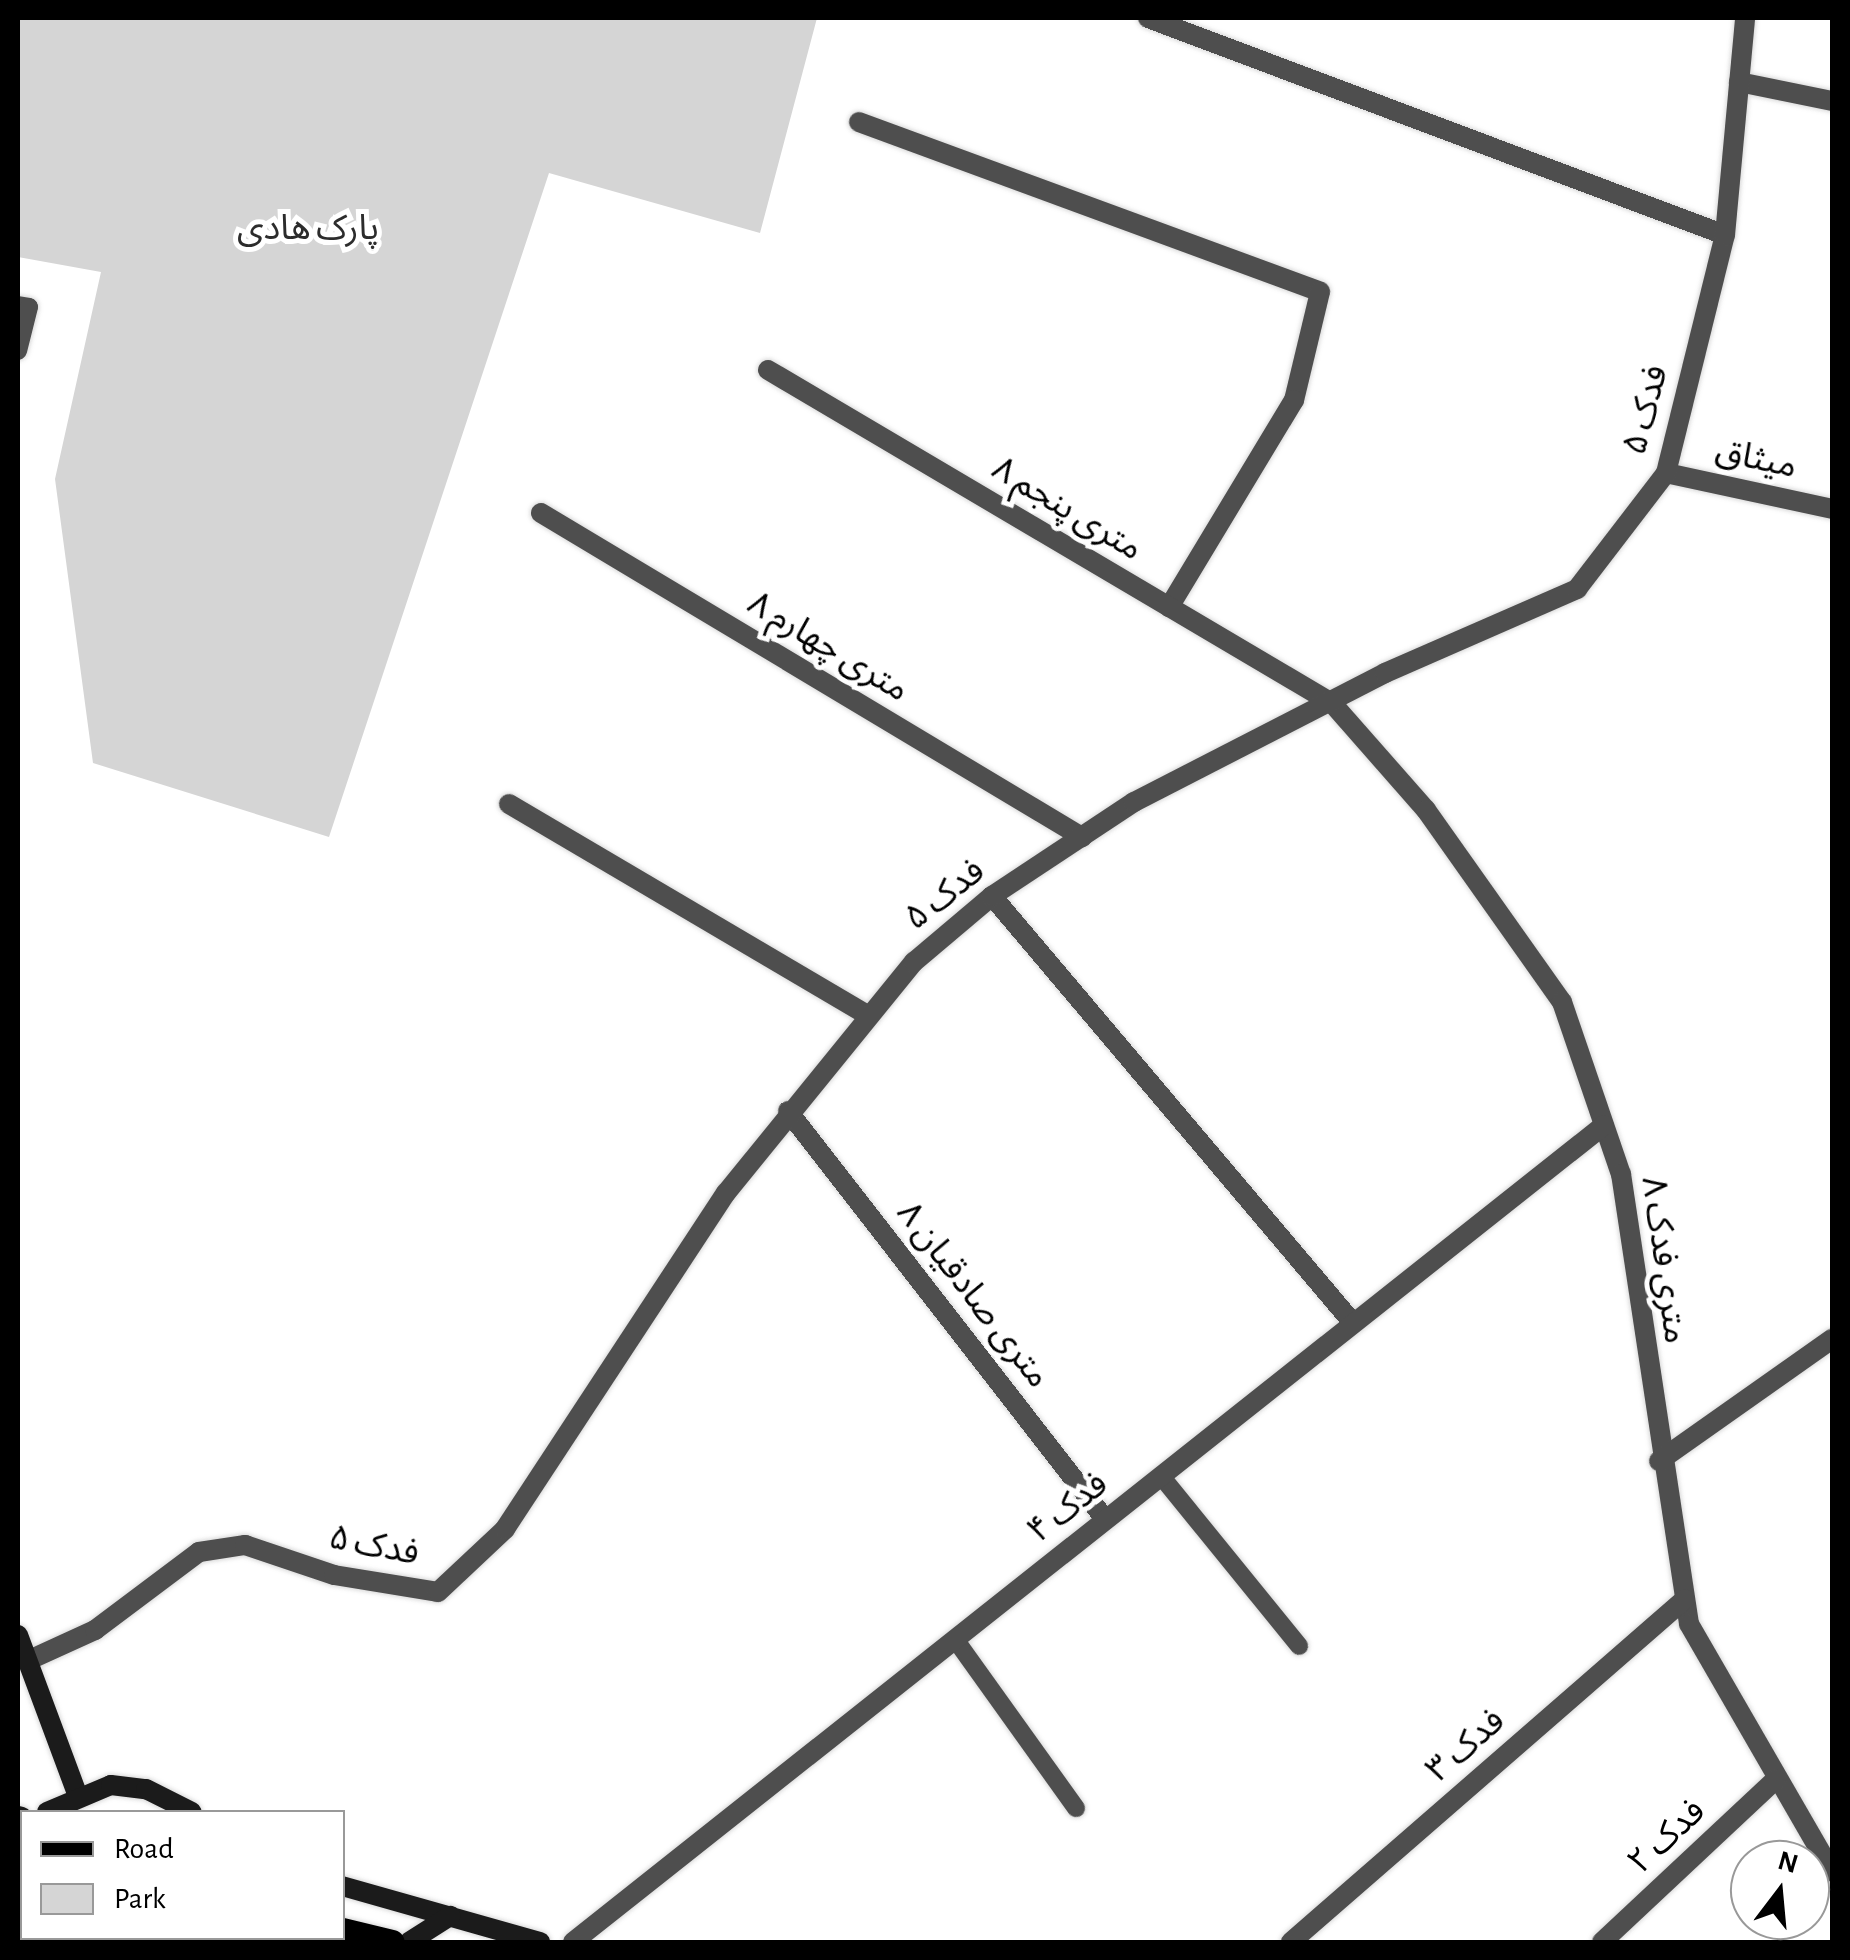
<!DOCTYPE html>
<html>
<head>
<meta charset="utf-8">
<style>
	body { margin:0 }
	#map { position:relative; width:1850px; height:1960px; overflow:hidden; background:#fff; font-family:"Alegreya Sans","Noto Sans Arabic",sans-serif }
	div>[style] { position:absolute }
	.green>* { inset:0; background:#d5d5d5 }
	.roads { filter:drop-shadow(0 0 2px #dbdbdb) drop-shadow(0 0 2px #dbdbdb) }
	.service>* { height:18px; margin:-9px; padding:0 9px; transform-origin:9px; border-radius:9px; background:#4e4e4e }
	.minor>* { height:20px; margin:-10px; padding:0 10px; transform-origin:10px; border-radius:10px; background:#4e4e4e }
	.secondary>* { height:20px; margin:-10px; padding:0 10px; transform-origin:10px; border-radius:10px; background:#1b1b1b }
	.primary>* { height:25px; margin:-12.5px; padding:0 12.5px; transform-origin:12.5px; border-radius:12.5px; background:#000 }
	.bridges { filter:drop-shadow(0 0 2px #dbdbdb) drop-shadow(0 0 2px #dbdbdb) }
	.primary-bridge>* { height:25px; margin:-12.5px; padding:0 12.5px; transform-origin:12.5px; border-radius:12.5px; background:#000 }
	span { translate:-50% -50%; white-space:nowrap; text-align:center; line-height:1.15; -webkit-text-stroke:10px #fff; paint-order:stroke }
	.park-label { font-size:35px; color:#2c2c2c }
	.street-label { font-size:35px; color:#000 }
	.frame { position:absolute; inset:0; border:20px solid #000; pointer-events:none }
	.legend { position:absolute; left:20px; top:1810px; width:325px; height:130px; box-sizing:border-box; background:#fff; border:2px solid #999; margin:0; padding:12px 18px; list-style:none; font-size:30px; color:#000 }
	.legend li { display:flex; align-items:center; gap:20px; height:50px }
	.legend b { width:50px; border:2px solid #999 }
	.north { position:absolute; left:1730px; top:1840px; width:100px; height:100px; box-sizing:border-box; background:#fff; border:2px solid #999; border-radius:50%; rotate:16deg; font-size:28px; font-weight:700; line-height:40px; text-align:center; color:#000 }
	.north::after { content:''; display:block; margin:auto; width:35px; height:45px; background:#000; clip-path:polygon(50% 0,100% 100%,50% 72%,0 100%) }
</style>
</head>
<body>
<div id="map">
	<div class="green">
		<div style="clip-path:polygon(18px 18px,817px 18px,760px 233px,549px 173px,329px 837px,93px 763px,55px 479px,101px 272px,18px 257px)"></div>
	</div>
	<div class="roads">
		<div class="service">
			<div style="left:18px;top:305px;width:11px;rotate:10deg"></div>
			<div style="left:29px;top:307px;width:45px;rotate:104deg"></div>
			<div style="left:1161px;top:1476px;width:219px;rotate:50.9deg"></div>
			<div style="left:955px;top:1639px;width:208px;rotate:54.4deg"></div>
		</div>
		<div class="minor">
			<div style="left:1148px;top:18px;width:616px;rotate:20.61deg"></div>
			<div style="left:1739px;top:82px;width:95px;rotate:11.5deg"></div>
			<div style="left:859px;top:122px;width:491px;rotate:20.2deg"></div>
			<div style="left:1320px;top:292px;width:111px;rotate:103.5deg"></div>
			<div style="left:1294px;top:400px;width:242px;rotate:121.1deg"></div>
			<div style="left:768px;top:370px;width:655px;rotate:30.56deg"></div>
			<div style="left:1332px;top:703px;width:142px;rotate:48.7deg"></div>
			<div style="left:1426px;top:810px;width:235px;rotate:54.7deg"></div>
			<div style="left:1562px;top:1002px;width:182px;rotate:71.1deg"></div>
			<div style="left:1621px;top:1174px;width:455px;rotate:81.4deg"></div>
			<div style="left:1689px;top:1624px;width:286px;rotate:60deg"></div>
			<div style="left:1666px;top:473px;width:170px;rotate:12.2deg"></div>
			<div style="left:541px;top:513px;width:631px;rotate:30.92deg"></div>
			<div style="left:509px;top:804px;width:414px;rotate:30.5deg"></div>
			<div style="left:992px;top:896px;width:559px;rotate:49.79deg"></div>
			<div style="left:788px;top:1111px;width:517px;rotate:52.15deg"></div>
			<div style="left:1659px;top:1461px;width:212px;rotate:-35.2deg"></div>
			<div style="left:27px;top:1661px;width:75px;rotate:-24.5deg"></div>
			<div style="left:95px;top:1630px;width:130px;rotate:-36.9deg"></div>
			<div style="left:199px;top:1552px;width:47px;rotate:-8.7deg"></div>
			<div style="left:245px;top:1545px;width:94px;rotate:18.6deg"></div>
			<div style="left:334px;top:1575px;width:105px;rotate:9.3deg"></div>
			<div style="left:438px;top:1592px;width:92px;rotate:-43.2deg"></div>
			<div style="left:505px;top:1529px;width:402px;rotate:-56.7deg"></div>
			<div style="left:726px;top:1193px;width:298px;rotate:-50.9deg"></div>
			<div style="left:914px;top:962px;width:102px;rotate:-40.2deg"></div>
			<div style="left:992px;top:896px;width:170px;rotate:-33.5deg"></div>
			<div style="left:1134px;top:802px;width:282px;rotate:-27.2deg"></div>
			<div style="left:1385px;top:673px;width:210px;rotate:-23.6deg"></div>
			<div style="left:1577px;top:589px;width:146px;rotate:-52.5deg"></div>
			<div style="left:1666px;top:473px;width:245px;rotate:-76.1deg"></div>
			<div style="left:1725px;top:235px;width:218px;rotate:-84.7deg"></div>
			<div style="left:573px;top:1942px;width:1315px;rotate:-38.39deg"></div>
			<div style="left:1291px;top:1942px;width:522px;rotate:-41.04deg"></div>
			<div style="left:1602px;top:1942px;width:238px;rotate:-43.1deg"></div>
		</div>
		<div class="secondary">
			<div style="left:18px;top:1635px;width:170px;rotate:69.6deg"></div>
			<div style="left:47px;top:1812px;width:69px;rotate:-22.9deg"></div>
			<div style="left:111px;top:1785px;width:35px;rotate:7deg"></div>
			<div style="left:146px;top:1789px;width:51px;rotate:26.6deg"></div>
			<div style="left:18px;top:1816px;width:4px;rotate:14deg"></div>
			<div style="left:342px;top:1886px;width:206px;rotate:15.8deg"></div>
			<div style="left:226px;top:1942px;width:4px;rotate:-76deg"></div>
			<div style="left:409px;top:1942px;width:49px;rotate:-32.4deg"></div>
		</div>
		<div class="primary">
			<div style="left:18px;top:1898px;width:4px;rotate:14deg"></div>
			<div style="left:342px;top:1930px;width:51px;rotate:13.5deg"></div>
			<div style="left:175px;top:1938px;width:19px;rotate:12deg"></div>
		</div>
	</div>
	<div class="bridges">
		<div class="primary-bridge">
			<div style="left:18px;top:1850px;width:4px;rotate:14deg"></div>
		</div>
	</div>
	<div class="park-label">
		<span style="left:308px;top:229px">پارک هادی</span>
	</div>
	<div class="street-label">
		<span style="left:1646px;top:410px;rotate:-75deg">فدک ۵</span>
		<span style="left:1756px;top:459px;rotate:12deg">میثاق</span>
		<span style="left:1067px;top:509px;rotate:31deg">۸ متری پنجم</span>
		<span style="left:828px;top:647px;rotate:31deg">۸ متری چهارم</span>
		<span style="left:945px;top:895px;rotate:-38deg">فدک ۵</span>
		<span style="left:1664px;top:1260px;rotate:82deg">۸ متری فدک</span>
		<span style="left:973px;top:1295px;rotate:52deg">۸ متری صادقیان</span>
		<span style="left:1068px;top:1508px;rotate:-38deg">فدک ۴</span>
		<span style="left:374px;top:1546px;rotate:11deg">فدک ۵</span>
		<span style="left:1466px;top:1746px;rotate:-41deg">فدک ۳</span>
		<span style="left:1667px;top:1837px;rotate:-43deg">فدک ۲</span>
	</div>
	<div class="frame"></div>
	<ul class="legend">
	<li><b style="height:12px;background:#000"></b>Road</li>
	<li><b style="height:28px;background:#d5d5d5"></b>Park</li>
	</ul>
	<div class="north">N</div>
</div>
</body>
</html>
